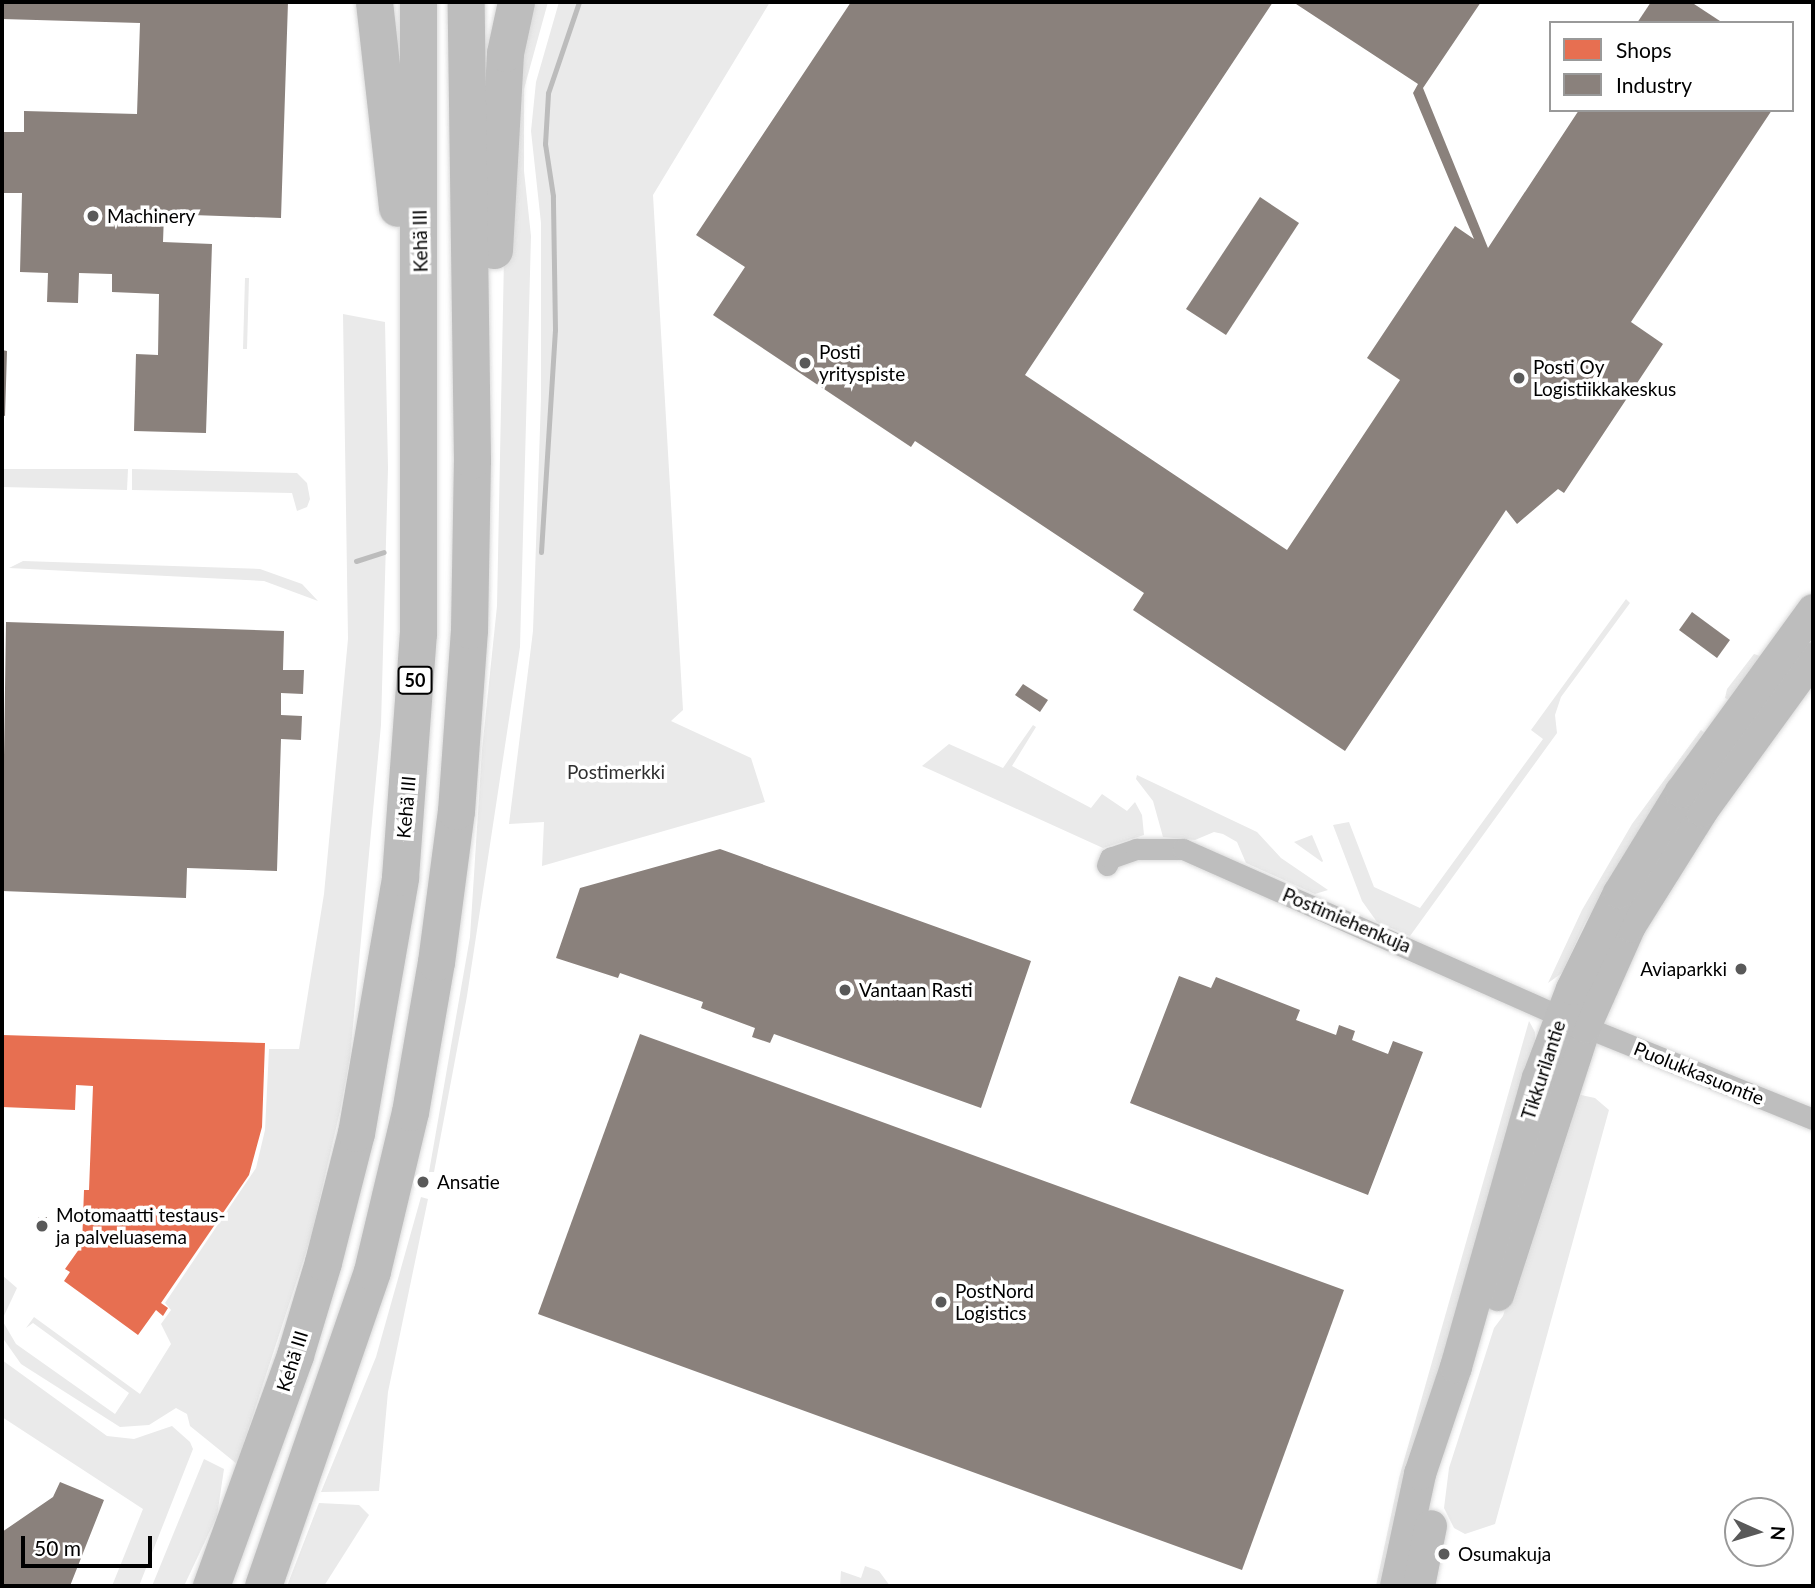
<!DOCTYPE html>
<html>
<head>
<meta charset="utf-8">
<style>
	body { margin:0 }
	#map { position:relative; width:1815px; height:1588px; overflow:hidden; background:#fff; font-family:Lato,sans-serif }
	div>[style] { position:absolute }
	.green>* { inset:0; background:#eaeaea }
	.shops>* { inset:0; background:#e76f51 }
	.industry>* { inset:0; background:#8a817c }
	.stream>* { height:5px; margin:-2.5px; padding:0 2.5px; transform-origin:2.5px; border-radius:2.5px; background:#bcbcbc }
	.roads { filter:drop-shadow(0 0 2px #dbdbdb) drop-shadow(0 0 2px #dbdbdb) }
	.street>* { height:21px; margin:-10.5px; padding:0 10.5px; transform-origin:10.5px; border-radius:10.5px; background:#bebebe }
	.primary>* { height:32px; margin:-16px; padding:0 16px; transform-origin:16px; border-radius:16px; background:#bdbdbd }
	.highway>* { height:37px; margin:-18.5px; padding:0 18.5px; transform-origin:18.5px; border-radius:18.5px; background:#bdbdbd }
	.dots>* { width:19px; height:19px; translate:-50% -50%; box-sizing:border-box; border:4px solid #fff; border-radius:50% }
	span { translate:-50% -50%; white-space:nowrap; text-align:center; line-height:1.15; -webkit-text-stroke:7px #fff; paint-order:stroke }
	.shield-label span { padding:2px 5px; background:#fff; border:2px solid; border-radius:5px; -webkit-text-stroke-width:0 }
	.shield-label { font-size:18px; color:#000; font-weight:700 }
	.poi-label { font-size:19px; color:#000 }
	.left { translate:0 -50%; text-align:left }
	.right { translate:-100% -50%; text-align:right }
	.street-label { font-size:19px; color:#000 }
	.park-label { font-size:19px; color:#2f2f2f }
	.frame { position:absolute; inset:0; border:4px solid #000; pointer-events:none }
	.legend { position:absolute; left:1549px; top:21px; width:245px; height:91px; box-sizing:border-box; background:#fff; border:2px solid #999; margin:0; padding:9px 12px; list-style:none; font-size:21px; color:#000 }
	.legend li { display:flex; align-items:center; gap:14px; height:35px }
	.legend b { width:35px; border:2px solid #999 }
	.north { position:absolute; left:1724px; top:1497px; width:70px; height:70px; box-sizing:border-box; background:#fff; border:2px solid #999; border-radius:50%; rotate:94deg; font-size:19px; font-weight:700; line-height:28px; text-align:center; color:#000 }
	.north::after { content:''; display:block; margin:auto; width:24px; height:32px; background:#595959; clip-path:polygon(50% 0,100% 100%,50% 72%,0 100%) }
	.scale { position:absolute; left:21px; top:1536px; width:131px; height:32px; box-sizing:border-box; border:4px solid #000; border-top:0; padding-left:9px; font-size:21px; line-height:24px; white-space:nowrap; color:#000; -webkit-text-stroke:5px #fff; paint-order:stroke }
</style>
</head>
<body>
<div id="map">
	<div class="green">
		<div style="clip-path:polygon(527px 2px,548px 2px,524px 89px,524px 171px,531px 236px,520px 647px,467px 996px,434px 1172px,429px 1172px,470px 937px,482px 750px,497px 606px,505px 208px)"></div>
		<div style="clip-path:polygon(559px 2px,770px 2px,653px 195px,683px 710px,671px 721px,751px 758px,765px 802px,542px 866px,544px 822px,509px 824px,533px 631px,541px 399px,541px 223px,531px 131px,536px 82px)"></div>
		<div style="clip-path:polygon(245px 278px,249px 278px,247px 349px,243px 349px)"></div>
		<div style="clip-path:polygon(343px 314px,385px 322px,388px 468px,381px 725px,350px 1058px,340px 1111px,311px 1237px,237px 1464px,190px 1426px,187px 1414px,176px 1408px,149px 1425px,120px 1427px,21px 1364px,2px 1337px,2px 1275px,17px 1288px,2px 1320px,16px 1344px,115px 1414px,129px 1393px,33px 1323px,26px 1328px,34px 1317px,140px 1394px,171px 1344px,161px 1324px,171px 1310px,165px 1303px,256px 1168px,265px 1130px,269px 1049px,299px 1049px,324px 894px,348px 639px)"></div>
		<div style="clip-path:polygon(2px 469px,128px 469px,127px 490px,2px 487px)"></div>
		<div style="clip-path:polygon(132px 469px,297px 473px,307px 483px,310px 499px,307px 507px,297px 511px,292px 493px,132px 490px)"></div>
		<div style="clip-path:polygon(23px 561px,260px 569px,302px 584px,318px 601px,264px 581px,9px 568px)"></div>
		<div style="clip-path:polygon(1626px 599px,1630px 603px,1561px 697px,1555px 715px,1557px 733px,1410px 936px,1377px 922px,1362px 901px,1333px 825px,1349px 822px,1374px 887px,1420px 908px,1543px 739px,1531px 730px)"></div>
		<div style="clip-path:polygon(1754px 654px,1768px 659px,1730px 700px,1725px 698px,1727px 689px)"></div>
		<div style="clip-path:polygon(1033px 725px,1036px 727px,1012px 766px,1091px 808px,1102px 794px,1127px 811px,1135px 802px,1142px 815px,1144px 835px,1103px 848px,922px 766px,949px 744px,1003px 768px)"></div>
		<div style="clip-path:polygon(1701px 730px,1706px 734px,1585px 923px,1562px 973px,1548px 983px,1582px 910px,1632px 824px)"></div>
		<div style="clip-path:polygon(1137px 775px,1257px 832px,1281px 858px,1328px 890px,1315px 894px,1246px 863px,1237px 842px,1223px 834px,1214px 832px,1195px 840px,1163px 837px,1153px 801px,1136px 779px)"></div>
		<div style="clip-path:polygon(1312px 835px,1323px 861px,1322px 862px,1294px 842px)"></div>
		<div style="clip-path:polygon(1529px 1021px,1535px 1032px,1535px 1053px,1386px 1586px,1376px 1586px,1399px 1478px)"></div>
		<div style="clip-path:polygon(1581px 1095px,1595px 1098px,1609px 1110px,1495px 1524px,1465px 1534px,1454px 1528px,1444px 1508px,1449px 1468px,1494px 1328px,1503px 1316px,1570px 1099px)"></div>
		<div style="clip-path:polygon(421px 1197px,428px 1199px,388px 1392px,379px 1491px,321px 1492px,376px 1357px)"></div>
		<div style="clip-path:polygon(2px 1360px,107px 1436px,134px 1439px,172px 1426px,190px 1442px,193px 1449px,139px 1586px,112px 1586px,143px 1509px,2px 1417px)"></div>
		<div style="clip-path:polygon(204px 1459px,224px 1469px,217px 1516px,184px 1586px,152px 1586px)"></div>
		<div style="clip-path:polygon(319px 1503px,359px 1505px,369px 1515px,324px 1586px,287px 1586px)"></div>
		<div style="clip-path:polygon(865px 1566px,879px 1571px,890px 1586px,840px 1586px,841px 1571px,861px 1578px)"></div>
	</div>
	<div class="shops">
		<div style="clip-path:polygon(2px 1035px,265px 1043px,262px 1127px,249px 1175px,161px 1303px,168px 1308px,163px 1316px,156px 1310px,138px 1335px,64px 1281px,70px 1272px,65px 1269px,82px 1245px,84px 1190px,89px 1190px,93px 1086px,76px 1085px,75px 1110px,2px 1107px)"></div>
	</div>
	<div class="industry">
		<div style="clip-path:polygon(2px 2px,288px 2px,281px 218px,164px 214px,163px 242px,212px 244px,206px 433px,134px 431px,136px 354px,158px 355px,159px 294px,112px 292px,112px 274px,79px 273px,78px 303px,47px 302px,48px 273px,20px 272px,22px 193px,2px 193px,2px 132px,24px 132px,24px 111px,137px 114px,140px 23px,2px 19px)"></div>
		<div style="clip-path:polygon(851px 2px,1273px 2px,1025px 375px,1287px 550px,1400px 380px,1367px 358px,1455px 226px,1474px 239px,1413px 93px,1418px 84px,1293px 2px,1481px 2px,1423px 88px,1488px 248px,1579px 110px,1772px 110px,1631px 322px,1663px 344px,1564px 493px,1558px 489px,1517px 524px,1506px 510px,1345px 751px,1133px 610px,1144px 593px,915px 441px,911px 447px,713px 315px,745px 267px,696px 235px)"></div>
		<div style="clip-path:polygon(1651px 2px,1691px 2px,1723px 23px,1637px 23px)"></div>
		<div style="clip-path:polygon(1260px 197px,1299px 223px,1226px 335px,1186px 309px)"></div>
		<div style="clip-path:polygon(2px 350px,7px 351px,5px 416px,2px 415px)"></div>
		<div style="clip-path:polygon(1692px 612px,1730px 640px,1717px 658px,1679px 630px)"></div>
		<div style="clip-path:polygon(6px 622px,284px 631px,283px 670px,304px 670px,303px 694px,281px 693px,281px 715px,302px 716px,301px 740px,281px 739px,277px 871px,187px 868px,186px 898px,2px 891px)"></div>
		<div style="clip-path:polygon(1023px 684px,1048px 700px,1040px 712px,1015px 695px)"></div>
		<div style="clip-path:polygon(720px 849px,1031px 961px,981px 1108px,774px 1034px,770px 1043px,752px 1037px,755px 1028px,701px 1008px,703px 1002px,620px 973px,618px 978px,556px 958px,580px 888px)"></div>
		<div style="clip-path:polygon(1179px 976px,1211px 988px,1216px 977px,1300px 1010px,1296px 1020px,1336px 1035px,1339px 1025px,1355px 1031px,1352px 1040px,1388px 1054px,1393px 1041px,1423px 1052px,1368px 1195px,1130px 1103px)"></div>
		<div style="clip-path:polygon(640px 1034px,1344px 1290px,1242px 1570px,538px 1314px)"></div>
		<div style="clip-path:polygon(38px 1217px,47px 1217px,47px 1233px,38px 1233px)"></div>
		<div style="clip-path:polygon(60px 1482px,104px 1500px,70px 1586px,2px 1586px,2px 1532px,53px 1497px)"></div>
	</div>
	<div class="stream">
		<div style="left:541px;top:552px;width:222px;rotate:-86.4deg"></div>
		<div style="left:555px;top:330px;width:134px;rotate:-90.9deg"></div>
		<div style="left:553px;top:196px;width:53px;rotate:-98.7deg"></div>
		<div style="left:545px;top:144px;width:51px;rotate:-86.6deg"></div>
		<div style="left:548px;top:93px;width:96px;rotate:-71.2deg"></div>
		<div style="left:356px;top:561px;width:29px;rotate:-18deg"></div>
	</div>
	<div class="roads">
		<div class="street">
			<div style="left:1107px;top:865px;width:8px;rotate:-67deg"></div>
			<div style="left:1110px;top:858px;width:28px;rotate:-19deg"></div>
			<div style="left:1136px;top:849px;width:47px"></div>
			<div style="left:1183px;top:849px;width:440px;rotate:23.9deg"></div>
			<div style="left:1585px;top:1027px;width:246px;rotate:22deg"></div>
		</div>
		<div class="primary">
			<div style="left:1498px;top:1295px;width:282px;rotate:-72deg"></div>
			<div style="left:1585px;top:1027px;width:111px;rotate:-66deg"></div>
			<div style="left:1630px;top:926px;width:136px;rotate:-57.9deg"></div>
			<div style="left:1702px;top:811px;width:189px;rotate:-54deg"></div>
			<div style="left:1396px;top:1586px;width:115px;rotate:-77.9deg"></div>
			<div style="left:1420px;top:1474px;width:113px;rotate:-71.4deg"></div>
			<div style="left:1456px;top:1367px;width:300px;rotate:-74.2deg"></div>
			<div style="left:1538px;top:1078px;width:95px;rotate:-69.1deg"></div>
			<div style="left:1572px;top:989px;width:107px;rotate:-63.9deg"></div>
			<div style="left:1619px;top:893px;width:119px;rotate:-58.5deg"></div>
			<div style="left:1681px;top:792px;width:225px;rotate:-54deg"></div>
			<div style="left:1419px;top:1586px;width:61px;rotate:-78.7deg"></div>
		</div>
		<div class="highway">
			<div style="left:374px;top:2px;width:207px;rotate:83.6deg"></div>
			<div style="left:494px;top:250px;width:197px;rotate:-86.8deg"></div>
			<div style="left:505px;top:53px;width:52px;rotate:-77.8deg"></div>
			<div style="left:211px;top:1586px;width:246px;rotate:-70deg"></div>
			<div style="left:295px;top:1355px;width:97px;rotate:-73.2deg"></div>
			<div style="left:323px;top:1262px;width:133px;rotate:-75.7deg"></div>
			<div style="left:356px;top:1133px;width:260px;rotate:-80.2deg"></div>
			<div style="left:400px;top:877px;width:244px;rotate:-85.8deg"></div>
			<div style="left:418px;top:634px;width:632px;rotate:-90deg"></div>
			<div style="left:263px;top:1586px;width:333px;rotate:-70.9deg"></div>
			<div style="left:372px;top:1271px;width:163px;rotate:-76.6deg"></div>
			<div style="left:410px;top:1112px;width:152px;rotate:-80.2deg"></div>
			<div style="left:436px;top:962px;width:152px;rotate:-82.5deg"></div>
			<div style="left:456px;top:811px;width:181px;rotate:-85.9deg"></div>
			<div style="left:469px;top:630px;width:170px;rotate:-89deg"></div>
			<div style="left:472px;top:460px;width:458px;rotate:-90.8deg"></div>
		</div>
	</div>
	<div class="dots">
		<div style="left:93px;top:216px;background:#595959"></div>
		<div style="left:805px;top:363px;background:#595959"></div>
		<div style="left:1519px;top:378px;background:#595959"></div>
		<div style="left:1741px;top:969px;background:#595959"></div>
		<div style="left:845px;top:990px;background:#595959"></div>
		<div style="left:423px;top:1182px;background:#595959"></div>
		<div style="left:42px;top:1226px;background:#595959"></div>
		<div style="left:941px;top:1302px;background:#595959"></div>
		<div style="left:1444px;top:1554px;background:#595959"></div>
	</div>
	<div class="shield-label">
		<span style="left:415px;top:680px">50</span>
	</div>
	<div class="poi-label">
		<span class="left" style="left:107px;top:216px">Machinery</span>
		<span class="left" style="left:819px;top:363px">Posti<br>yrityspiste</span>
		<span class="left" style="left:1533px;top:378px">Posti Oy<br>Logistiikkakeskus</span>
		<span class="right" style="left:1727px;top:969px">Aviaparkki</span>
		<span class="left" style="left:859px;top:990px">Vantaan Rasti</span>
		<span class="left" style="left:437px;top:1182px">Ansatie</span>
		<span class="left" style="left:56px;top:1226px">Motomaatti testaus-<br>ja palveluasema</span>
		<span class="left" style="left:955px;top:1302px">PostNord<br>Logistics</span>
		<span class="left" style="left:1458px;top:1554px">Osumakuja</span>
	</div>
	<div class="street-label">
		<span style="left:420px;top:241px;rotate:-91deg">Kehä III</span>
		<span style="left:406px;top:807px;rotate:-85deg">Kehä III</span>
		<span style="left:1347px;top:920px;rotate:23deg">Postimiehenkuja</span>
		<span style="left:1543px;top:1070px;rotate:-72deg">Tikkurilantie</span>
		<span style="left:1699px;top:1073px;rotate:22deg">Puolukkasuontie</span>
		<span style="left:292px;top:1361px;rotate:-72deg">Kehä III</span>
	</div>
	<div class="park-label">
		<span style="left:616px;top:772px">Postimerkki</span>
	</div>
	<div class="frame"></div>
	<ul class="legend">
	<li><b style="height:19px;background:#e76f51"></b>Shops</li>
	<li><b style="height:19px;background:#8a817c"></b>Industry</li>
	</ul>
	<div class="north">N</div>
	<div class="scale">50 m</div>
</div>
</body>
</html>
